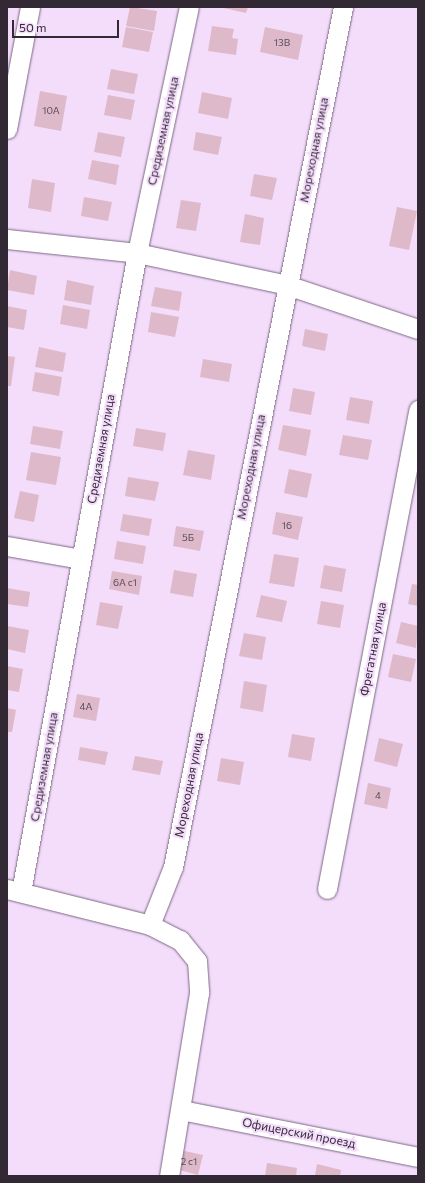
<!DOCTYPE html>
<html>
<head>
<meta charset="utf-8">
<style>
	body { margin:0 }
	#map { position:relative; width:425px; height:1183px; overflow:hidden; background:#f4dcfb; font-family:Commissioner,sans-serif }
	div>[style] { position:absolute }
	.building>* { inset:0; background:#deb9ca }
	.roads { filter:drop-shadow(0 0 1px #7c6883) drop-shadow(0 0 1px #7c6883) }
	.minor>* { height:19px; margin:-9.5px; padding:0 9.5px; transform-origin:9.5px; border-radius:9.5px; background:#fff }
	span { translate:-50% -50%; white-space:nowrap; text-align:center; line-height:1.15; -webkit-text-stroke:4px #f4dcfb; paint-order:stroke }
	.number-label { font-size:10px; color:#5d4d5a }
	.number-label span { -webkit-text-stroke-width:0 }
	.street-label { font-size:12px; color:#322935 }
	.frame { position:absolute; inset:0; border:8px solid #322935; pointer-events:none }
	.scale { position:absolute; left:12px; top:20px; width:107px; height:18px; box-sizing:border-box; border:2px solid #322935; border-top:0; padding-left:5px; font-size:12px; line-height:14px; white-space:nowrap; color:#322935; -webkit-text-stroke:3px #f4dcfb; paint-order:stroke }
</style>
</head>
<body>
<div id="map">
	<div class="building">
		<div style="clip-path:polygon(130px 7px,157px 11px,154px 31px,126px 26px)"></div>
		<div style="clip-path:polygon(219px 7px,248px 7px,246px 13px)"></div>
		<div style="clip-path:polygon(212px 26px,234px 29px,232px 38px,238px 39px,236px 55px,208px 51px)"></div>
		<div style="clip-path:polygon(126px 27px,153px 32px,149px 52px,122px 47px)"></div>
		<div style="clip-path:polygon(265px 27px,303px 35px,298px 60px,260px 52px)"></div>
		<div style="clip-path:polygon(111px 69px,138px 74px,134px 94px,107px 89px)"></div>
		<div style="clip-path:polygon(40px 91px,67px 96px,61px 131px,34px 126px)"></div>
		<div style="clip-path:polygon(202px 92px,232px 98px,228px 119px,198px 113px)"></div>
		<div style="clip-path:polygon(108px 95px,135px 100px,131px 120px,104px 115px)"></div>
		<div style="clip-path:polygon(98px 132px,125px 137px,121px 157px,94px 152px)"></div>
		<div style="clip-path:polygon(196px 132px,222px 137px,218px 155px,193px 150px)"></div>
		<div style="clip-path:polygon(92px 160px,119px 165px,116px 185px,88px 179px)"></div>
		<div style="clip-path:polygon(254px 174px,277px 178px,272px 200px,250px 196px)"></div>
		<div style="clip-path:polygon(32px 179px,55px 183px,51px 212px,28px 208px)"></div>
		<div style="clip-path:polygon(84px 197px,112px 202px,108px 221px,81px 216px)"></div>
		<div style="clip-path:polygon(181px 200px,201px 203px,196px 231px,176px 228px)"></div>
		<div style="clip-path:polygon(397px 207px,417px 211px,409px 250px,389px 246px)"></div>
		<div style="clip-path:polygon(245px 214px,264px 218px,260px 245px,240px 242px)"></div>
		<div style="clip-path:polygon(10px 270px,37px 276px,34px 295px,7px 290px)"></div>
		<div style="clip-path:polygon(67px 280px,94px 286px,91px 305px,64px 300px)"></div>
		<div style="clip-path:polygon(155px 287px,182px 292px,179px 311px,151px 306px)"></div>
		<div style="clip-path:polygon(63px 305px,90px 310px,87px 329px,60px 324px)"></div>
		<div style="clip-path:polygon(7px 306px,27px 310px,24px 330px,7px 327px)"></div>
		<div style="clip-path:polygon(151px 312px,179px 317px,175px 337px,148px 332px)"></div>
		<div style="clip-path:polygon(305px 329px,328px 334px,325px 351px,302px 346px)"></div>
		<div style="clip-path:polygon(39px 347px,66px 353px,63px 372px,35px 367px)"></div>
		<div style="clip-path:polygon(7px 356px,15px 357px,11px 386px,7px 386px)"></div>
		<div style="clip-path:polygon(203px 359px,232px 364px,229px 382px,200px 377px)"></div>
		<div style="clip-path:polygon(35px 372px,62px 377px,59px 396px,32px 391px)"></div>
		<div style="clip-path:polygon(293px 388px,315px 392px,311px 415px,289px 411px)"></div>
		<div style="clip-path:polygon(350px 397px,373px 401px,369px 424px,346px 420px)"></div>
		<div style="clip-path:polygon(283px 425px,311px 430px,306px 456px,278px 450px)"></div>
		<div style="clip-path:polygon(33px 426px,63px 431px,60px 449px,30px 444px)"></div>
		<div style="clip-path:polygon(136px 428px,166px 433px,163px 451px,133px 446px)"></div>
		<div style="clip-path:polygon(343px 435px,372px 440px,368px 460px,339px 455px)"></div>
		<div style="clip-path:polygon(188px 450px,215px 455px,211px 480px,183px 475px)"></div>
		<div style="clip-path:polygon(31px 452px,61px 457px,56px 485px,26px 480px)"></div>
		<div style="clip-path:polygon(289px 469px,312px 474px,307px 498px,284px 493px)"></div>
		<div style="clip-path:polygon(128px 477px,159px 482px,155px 501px,125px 496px)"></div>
		<div style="clip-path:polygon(20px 491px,39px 495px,34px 522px,14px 518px)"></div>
		<div style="clip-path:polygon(276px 512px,303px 517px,298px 540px,272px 534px)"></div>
		<div style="clip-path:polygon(123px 514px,152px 519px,149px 536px,120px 531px)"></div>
		<div style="clip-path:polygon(176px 526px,204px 531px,200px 551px,173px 546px)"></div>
		<div style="clip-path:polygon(117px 541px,146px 546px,143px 564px,114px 559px)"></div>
		<div style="clip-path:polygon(274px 554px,299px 558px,294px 587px,269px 583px)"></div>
		<div style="clip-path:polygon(324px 565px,346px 569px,342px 592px,320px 588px)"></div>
		<div style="clip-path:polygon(174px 570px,197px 574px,193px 597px,170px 593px)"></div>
		<div style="clip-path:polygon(112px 571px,142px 576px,139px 595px,109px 589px)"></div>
		<div style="clip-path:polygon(412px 584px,418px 585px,418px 606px,408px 604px)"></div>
		<div style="clip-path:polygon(7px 588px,30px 592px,28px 607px,7px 604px)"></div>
		<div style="clip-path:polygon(261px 595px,287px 601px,282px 622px,256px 617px)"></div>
		<div style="clip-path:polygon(321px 601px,344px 605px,340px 628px,317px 624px)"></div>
		<div style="clip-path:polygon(100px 602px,123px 606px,118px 629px,96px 625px)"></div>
		<div style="clip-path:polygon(401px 622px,418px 626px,416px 648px,396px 643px)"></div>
		<div style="clip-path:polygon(7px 626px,29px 630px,25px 653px,7px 649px)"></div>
		<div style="clip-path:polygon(244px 633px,266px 637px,262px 660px,239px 656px)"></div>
		<div style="clip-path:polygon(393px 654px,416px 659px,411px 682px,388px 677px)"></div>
		<div style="clip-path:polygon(7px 666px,23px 669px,19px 692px,7px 690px)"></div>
		<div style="clip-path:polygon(244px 681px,267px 685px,263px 712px,240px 708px)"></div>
		<div style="clip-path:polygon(77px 694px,100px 698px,96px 721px,73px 717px)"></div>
		<div style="clip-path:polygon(7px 708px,16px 710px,12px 732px,7px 732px)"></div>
		<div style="clip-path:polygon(292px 734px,315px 738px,311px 761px,288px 757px)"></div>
		<div style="clip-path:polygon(379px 738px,403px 744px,397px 767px,374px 761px)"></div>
		<div style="clip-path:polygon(80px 747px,108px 752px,105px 765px,78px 760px)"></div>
		<div style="clip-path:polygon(135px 756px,163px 761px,160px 775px,132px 770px)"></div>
		<div style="clip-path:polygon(221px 758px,244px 762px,240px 785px,217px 781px)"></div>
		<div style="clip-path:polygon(368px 783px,391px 788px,387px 809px,364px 804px)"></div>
		<div style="clip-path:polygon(180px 1150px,203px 1155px,198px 1175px,176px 1169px)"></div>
		<div style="clip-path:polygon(267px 1163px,297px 1168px,296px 1176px,265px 1176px)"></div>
		<div style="clip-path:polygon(317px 1164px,341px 1170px,340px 1176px,310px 1176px,315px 1175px)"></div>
	</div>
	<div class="roads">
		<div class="minor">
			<div style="left:7px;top:129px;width:124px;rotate:-79.3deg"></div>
			<div style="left:7px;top:239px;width:131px;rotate:6.1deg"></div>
			<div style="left:137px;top:253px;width:153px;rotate:12deg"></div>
			<div style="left:287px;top:285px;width:138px;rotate:18.6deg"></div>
			<div style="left:7px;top:546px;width:75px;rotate:10deg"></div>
			<div style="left:7px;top:889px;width:147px;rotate:14.1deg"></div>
			<div style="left:150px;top:925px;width:34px;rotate:27deg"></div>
			<div style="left:180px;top:940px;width:27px;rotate:51deg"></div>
			<div style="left:197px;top:961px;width:32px;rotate:86deg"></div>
			<div style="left:199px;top:993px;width:185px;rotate:99.3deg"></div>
			<div style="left:327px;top:889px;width:488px;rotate:-79.2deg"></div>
			<div style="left:21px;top:892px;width:649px;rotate:-79.71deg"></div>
			<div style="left:137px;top:253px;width:251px;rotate:-78.1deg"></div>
			<div style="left:150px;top:925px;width:62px;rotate:-68.4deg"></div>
			<div style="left:173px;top:867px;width:877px;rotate:-78.82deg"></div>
			<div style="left:181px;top:1110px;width:242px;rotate:11.2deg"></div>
		</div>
	</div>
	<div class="number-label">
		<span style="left:282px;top:43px">13В</span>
		<span style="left:51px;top:111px">10А</span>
		<span style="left:287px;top:526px">16</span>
		<span style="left:188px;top:538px">5Б</span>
		<span style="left:125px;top:583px">6А с1</span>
		<span style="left:86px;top:707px">4А</span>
		<span style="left:378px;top:796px">4</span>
		<span style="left:189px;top:1162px">2 с1</span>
	</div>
	<div class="street-label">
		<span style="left:163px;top:131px;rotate:-78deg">Средиземная улица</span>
		<span style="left:314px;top:150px;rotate:-79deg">Мореходная улица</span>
		<span style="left:101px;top:449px;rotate:-80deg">Средиземная улица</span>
		<span style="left:251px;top:467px;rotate:-79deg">Мореходная улица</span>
		<span style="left:373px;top:649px;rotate:-79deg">Фрегатная улица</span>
		<span style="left:44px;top:767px;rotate:-80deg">Средиземная улица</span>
		<span style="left:189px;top:785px;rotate:-79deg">Мореходная улица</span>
		<span style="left:299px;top:1133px;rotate:11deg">Офицерский проезд</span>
	</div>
	<div class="frame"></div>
	<div class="scale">50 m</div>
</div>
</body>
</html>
